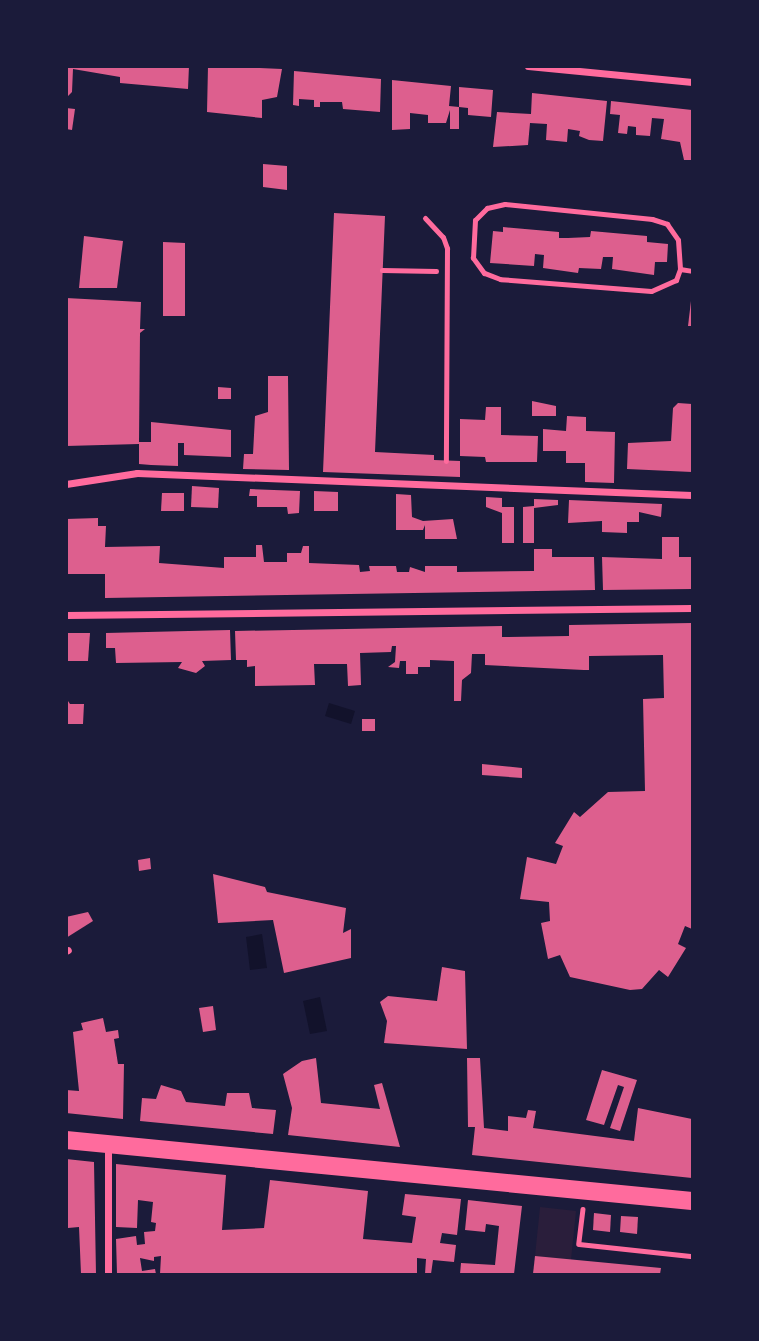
<!DOCTYPE html>
<html>
<head>
<meta charset="utf-8">
<style>
	body { margin:0 }
	#map { position:relative; width:759px; height:1341px; overflow:hidden; background:#1b1b3a; font-family:Arial,sans-serif }
	div>[style] { position:absolute }
	.green>* { inset:0; background:#2a1e3b }
	.water>* { inset:0; background:#12122b }
	.building>* { inset:0; background:#dd5f8e }
	.path>* { height:4.5px; margin:-2.25px; padding:0 2.25px; transform-origin:2.25px; border-radius:2.25px; background:#ff6b9d }
	.service>* { height:5px; margin:-2.5px; padding:0 2.5px; transform-origin:2.5px; border-radius:2.5px; background:#ff6b9d }
	.minor>* { height:7px; margin:-3.5px; padding:0 3.5px; transform-origin:3.5px; border-radius:3.5px; background:#ff6b9d }
	.primary>* { height:18px; margin:-9px; padding:0 9px; transform-origin:9px; border-radius:9px; background:#ff6b9d }
	span { translate:-50% -50%; white-space:nowrap; text-align:center; line-height:1.15; -webkit-text-stroke:7px #1b1b3a; paint-order:stroke }
	.frame { position:absolute; inset:0; border:68px solid #1b1b3a; pointer-events:none }
</style>
</head>
<body>
<div id="map">
	<div class="green">
		<div style="clip-path:polygon(540px 1207px,576px 1211px,571px 1260px,535px 1256px)"></div>
	</div>
	<div class="water">
		<div style="clip-path:polygon(329px 703px,355px 711px,351px 724px,325px 716px)"></div>
		<div style="clip-path:polygon(262px 934px,267px 968px,250px 970px,246px 937px)"></div>
		<div style="clip-path:polygon(320px 997px,327px 1031px,310px 1034px,303px 1001px)"></div>
	</div>
	<div class="building">
		<div style="clip-path:polygon(66px 66px,189px 66px,188px 89px,120px 83px,120px 77px,73px 69px,72px 92px,66px 98px)"></div>
		<div style="clip-path:polygon(208px 66px,282px 69px,277px 97px,262px 100px,262px 118px,207px 112px)"></div>
		<div style="clip-path:polygon(294px 71px,381px 79px,380px 112px,343px 109px,342px 102px,320px 102px,320px 107px,314px 107px,314px 100px,299px 99px,299px 106px,293px 105px)"></div>
		<div style="clip-path:polygon(392px 80px,451px 86px,449px 106px,459px 107px,459px 87px,493px 90px,491px 117px,468px 115px,468px 108px,459px 107px,459px 129px,450px 129px,450px 110px,446px 123px,428px 123px,428px 115px,410px 113px,410px 129px,392px 130px)"></div>
		<div style="clip-path:polygon(532px 93px,607px 101px,603px 141px,589px 140px,579px 136px,580px 131px,568px 129px,567px 142px,546px 140px,547px 124px,530px 123px,528px 145px,493px 147px,497px 112px,531px 114px)"></div>
		<div style="clip-path:polygon(611px 101px,692px 110px,692px 160px,684px 160px,680px 142px,661px 139px,664px 119px,652px 118px,650px 136px,636px 135px,636px 127px,628px 126px,627px 134px,618px 133px,620px 115px,610px 114px)"></div>
		<div style="clip-path:polygon(66px 108px,75px 109px,72px 130px,66px 129px)"></div>
		<div style="clip-path:polygon(263px 164px,287px 166px,287px 190px,263px 187px)"></div>
		<div style="clip-path:polygon(334px 213px,385px 216px,375px 452px,434px 455px,434px 460px,460px 461px,460px 477px,323px 472px)"></div>
		<div style="clip-path:polygon(503px 227px,559px 232px,559px 238px,568px 238px,590px 237px,591px 231px,647px 236px,647px 242px,668px 244px,667px 262px,655px 262px,654px 275px,612px 269px,613px 257px,603px 257px,601px 269px,579px 268px,578px 273px,543px 268px,544px 255px,535px 254px,534px 266px,490px 263px,493px 231px,503px 232px)"></div>
		<div style="clip-path:polygon(84px 236px,123px 241px,117px 288px,79px 288px)"></div>
		<div style="clip-path:polygon(163px 242px,185px 243px,185px 316px,163px 316px)"></div>
		<div style="clip-path:polygon(66px 298px,141px 302px,140px 329px,145px 329px,140px 333px,139px 442px,151px 442px,151px 422px,231px 430px,231px 457px,184px 455px,184px 443px,178px 443px,178px 466px,151px 465px,139px 464px,139px 444px,66px 446px)"></div>
		<div style="clip-path:polygon(691px 301px,692px 301px,692px 326px,688px 326px)"></div>
		<div style="clip-path:polygon(268px 376px,288px 376px,289px 470px,243px 469px,244px 454px,253px 454px,255px 416px,268px 412px)"></div>
		<div style="clip-path:polygon(218px 387px,231px 388px,231px 399px,218px 399px)"></div>
		<div style="clip-path:polygon(532px 401px,556px 406px,556px 416px,532px 416px)"></div>
		<div style="clip-path:polygon(678px 403px,692px 404px,692px 472px,627px 469px,628px 443px,671px 441px,673px 408px)"></div>
		<div style="clip-path:polygon(486px 407px,501px 407px,501px 435px,538px 436px,537px 462px,486px 462px,485px 457px,460px 456px,460px 419px,485px 420px)"></div>
		<div style="clip-path:polygon(567px 416px,586px 417px,586px 431px,615px 432px,614px 483px,585px 482px,585px 463px,566px 463px,566px 451px,543px 451px,543px 429px,566px 431px)"></div>
		<div style="clip-path:polygon(192px 486px,219px 488px,218px 508px,191px 507px)"></div>
		<div style="clip-path:polygon(250px 489px,300px 491px,299px 513px,288px 514px,287px 507px,257px 507px,257px 496px,249px 496px)"></div>
		<div style="clip-path:polygon(314px 491px,338px 492px,338px 511px,314px 511px)"></div>
		<div style="clip-path:polygon(162px 493px,184px 493px,184px 511px,161px 511px)"></div>
		<div style="clip-path:polygon(396px 494px,411px 495px,412px 517px,423px 521px,453px 519px,457px 539px,425px 539px,425px 525px,423px 530px,396px 530px)"></div>
		<div style="clip-path:polygon(486px 497px,502px 498px,502px 507px,514px 507px,514px 543px,502px 543px,502px 513px,486px 507px)"></div>
		<div style="clip-path:polygon(534px 499px,558px 500px,558px 505px,534px 508px)"></div>
		<div style="clip-path:polygon(569px 500px,662px 504px,661px 517px,639px 512px,639px 522px,627px 522px,627px 533px,602px 532px,602px 521px,568px 523px)"></div>
		<div style="clip-path:polygon(534px 506px,534px 543px,523px 543px,523px 507px)"></div>
		<div style="clip-path:polygon(98px 518px,98px 526px,106px 526px,105px 547px,160px 546px,159px 563px,224px 568px,224px 557px,256px 557px,256px 545px,262px 545px,264px 562px,287px 562px,287px 553px,301px 553px,303px 546px,309px 546px,309px 563px,359px 565px,360px 572px,370px 571px,369px 566px,396px 566px,397px 572px,409px 572px,410px 567px,425px 572px,425px 566px,457px 566px,457px 572px,534px 571px,534px 549px,552px 549px,552px 557px,594px 557px,595px 590px,105px 598px,105px 574px,66px 574px,66px 519px)"></div>
		<div style="clip-path:polygon(662px 537px,679px 537px,679px 557px,692px 557px,692px 589px,603px 590px,602px 557px,662px 559px)"></div>
		<div style="clip-path:polygon(692px 623px,692px 929px,685px 926px,678px 944px,686px 948px,668px 977px,659px 970px,642px 989px,630px 990px,570px 977px,560px 955px,548px 959px,541px 923px,550px 921px,549px 902px,520px 899px,527px 857px,556px 864px,563px 846px,555px 843px,574px 812px,580px 817px,608px 792px,645px 791px,643px 699px,664px 698px,663px 655px,589px 656px,589px 670px,584px 670px,485px 665px,485px 654px,472px 654px,471px 673px,462px 680px,461px 701px,454px 701px,454px 661px,430px 660px,430px 667px,418px 667px,418px 674px,406px 674px,406px 661px,400px 661px,399px 668px,388px 667px,395px 662px,396px 646px,392px 646px,391px 652px,360px 653px,361px 685px,348px 686px,347px 664px,314px 664px,315px 685px,255px 686px,255px 666px,247px 667px,247px 660px,236px 660px,235px 631px,502px 626px,502px 637px,569px 636px,569px 625px)"></div>
		<div style="clip-path:polygon(230px 630px,231px 660px,202px 661px,205px 666px,196px 673px,178px 668px,182px 662px,116px 663px,115px 648px,106px 648px,106px 633px)"></div>
		<div style="clip-path:polygon(66px 633px,90px 633px,88px 661px,66px 661px)"></div>
		<div style="clip-path:polygon(66px 698px,70px 704px,84px 704px,83px 724px,66px 724px)"></div>
		<div style="clip-path:polygon(362px 719px,375px 719px,375px 731px,362px 731px)"></div>
		<div style="clip-path:polygon(482px 764px,522px 768px,522px 778px,482px 775px)"></div>
		<div style="clip-path:polygon(150px 858px,151px 869px,139px 871px,138px 860px)"></div>
		<div style="clip-path:polygon(213px 874px,265px 887px,267px 892px,346px 908px,343px 933px,351px 929px,351px 958px,284px 973px,273px 920px,218px 923px)"></div>
		<div style="clip-path:polygon(88px 912px,93px 921px,66px 938px,66px 917px)"></div>
		<div style="clip-path:polygon(442px 967px,465px 971px,467px 1049px,384px 1043px,387px 1021px,380px 1002px,388px 996px,437px 1001px)"></div>
		<div style="clip-path:polygon(213px 1006px,216px 1030px,203px 1032px,199px 1008px)"></div>
		<div style="clip-path:polygon(103px 1018px,106px 1032px,118px 1030px,119px 1038px,114px 1039px,118px 1064px,124px 1064px,123px 1119px,66px 1113px,66px 1090px,79px 1091px,73px 1032px,83px 1030px,81px 1023px)"></div>
		<div style="clip-path:polygon(316px 1058px,321px 1103px,380px 1109px,374px 1085px,382px 1083px,400px 1147px,288px 1135px,292px 1108px,283px 1074px,302px 1061px)"></div>
		<div style="clip-path:polygon(467px 1058px,480px 1058px,484px 1128px,508px 1131px,508px 1116px,526px 1118px,528px 1110px,536px 1111px,533px 1128px,634px 1141px,638px 1108px,692px 1119px,692px 1178px,472px 1155px,475px 1127px,468px 1127px)"></div>
		<div style="clip-path:polygon(602px 1070px,637px 1080px,620px 1131px,610px 1128px,624px 1087px,618px 1085px,604px 1125px,586px 1120px)"></div>
		<div style="clip-path:polygon(161px 1085px,181px 1091px,186px 1102px,225px 1106px,227px 1093px,249px 1093px,252px 1108px,276px 1110px,273px 1134px,140px 1121px,142px 1098px,156px 1099px)"></div>
		<div style="clip-path:polygon(66px 1159px,94px 1162px,96px 1274px,81px 1274px,79px 1227px,68px 1228px)"></div>
		<div style="clip-path:polygon(116px 1164px,226px 1175px,222px 1230px,264px 1228px,270px 1180px,368px 1191px,363px 1239px,412px 1243px,416px 1217px,402px 1215px,405px 1194px,461px 1199px,457px 1235px,442px 1233px,440px 1243px,456px 1245px,454px 1262px,433px 1260px,431px 1274px,425px 1274px,426px 1259px,417px 1258px,417px 1274px,160px 1274px,161px 1256px,154px 1257px,154px 1261px,140px 1258px,142px 1271px,155px 1269px,156px 1274px,117px 1274px,116px 1239px,136px 1236px,137px 1245px,145px 1244px,144px 1232px,155px 1231px,156px 1223px,151px 1222px,153px 1202px,138px 1200px,137px 1228px,116px 1227px)"></div>
		<div style="clip-path:polygon(468px 1200px,522px 1206px,514px 1274px,460px 1274px,461px 1263px,495px 1265px,499px 1226px,486px 1224px,485px 1232px,465px 1230px)"></div>
		<div style="clip-path:polygon(594px 1213px,611px 1215px,610px 1232px,593px 1230px)"></div>
		<div style="clip-path:polygon(621px 1216px,638px 1217px,637px 1234px,620px 1232px)"></div>
		<div style="clip-path:polygon(535px 1256px,661px 1268px,660px 1274px,533px 1274px)"></div>
	</div>
	<div class="path">
		<div style="left:382px;top:270px;width:54px;rotate:1.1deg"></div>
		<div style="left:583px;top:1209px;width:35px;rotate:97deg"></div>
		<div style="left:579px;top:1244px;width:114px;rotate:6.1deg"></div>
	</div>
	<div class="service">
		<div style="left:505px;top:204px;width:148px;rotate:5.8deg"></div>
		<div style="left:652px;top:219px;width:16px;rotate:18deg"></div>
		<div style="left:667px;top:224px;width:19px;rotate:55deg"></div>
		<div style="left:678px;top:240px;width:29px;rotate:86deg"></div>
		<div style="left:680px;top:269px;width:12px;rotate:110deg"></div>
		<div style="left:676px;top:280px;width:27px;rotate:156deg"></div>
		<div style="left:651px;top:291px;width:151px;rotate:-175.5deg"></div>
		<div style="left:500px;top:279px;width:17px;rotate:-159deg"></div>
		<div style="left:484px;top:273px;width:19px;rotate:-126deg"></div>
		<div style="left:473px;top:258px;width:38px;rotate:-87deg"></div>
		<div style="left:475px;top:220px;width:17px;rotate:-45deg"></div>
		<div style="left:487px;top:208px;width:18px;rotate:-13deg"></div>
		<div style="left:425px;top:218px;width:26px;rotate:47deg"></div>
		<div style="left:443px;top:237px;width:12px;rotate:70deg"></div>
		<div style="left:447px;top:248px;width:213px;rotate:90.3deg"></div>
		<div style="left:680px;top:269px;width:12px;rotate:9deg"></div>
	</div>
	<div class="minor">
		<div style="left:528px;top:66px;width:165px;rotate:5.6deg"></div>
		<div style="left:66px;top:484px;width:72px;rotate:-8.8deg"></div>
		<div style="left:137px;top:473px;width:555px;rotate:2.27deg"></div>
		<div style="left:66px;top:615px;width:626px;rotate:-0.64deg"></div>
		<div style="left:66px;top:951px;width:2px;rotate:-27deg"></div>
		<div style="left:108px;top:1274px;width:128px;rotate:-90deg"></div>
	</div>
	<div class="primary">
		<div style="left:66px;top:1140px;width:629px;rotate:5.57deg"></div>
	</div>
	<div class="frame"></div>
</div>
</body>
</html>
